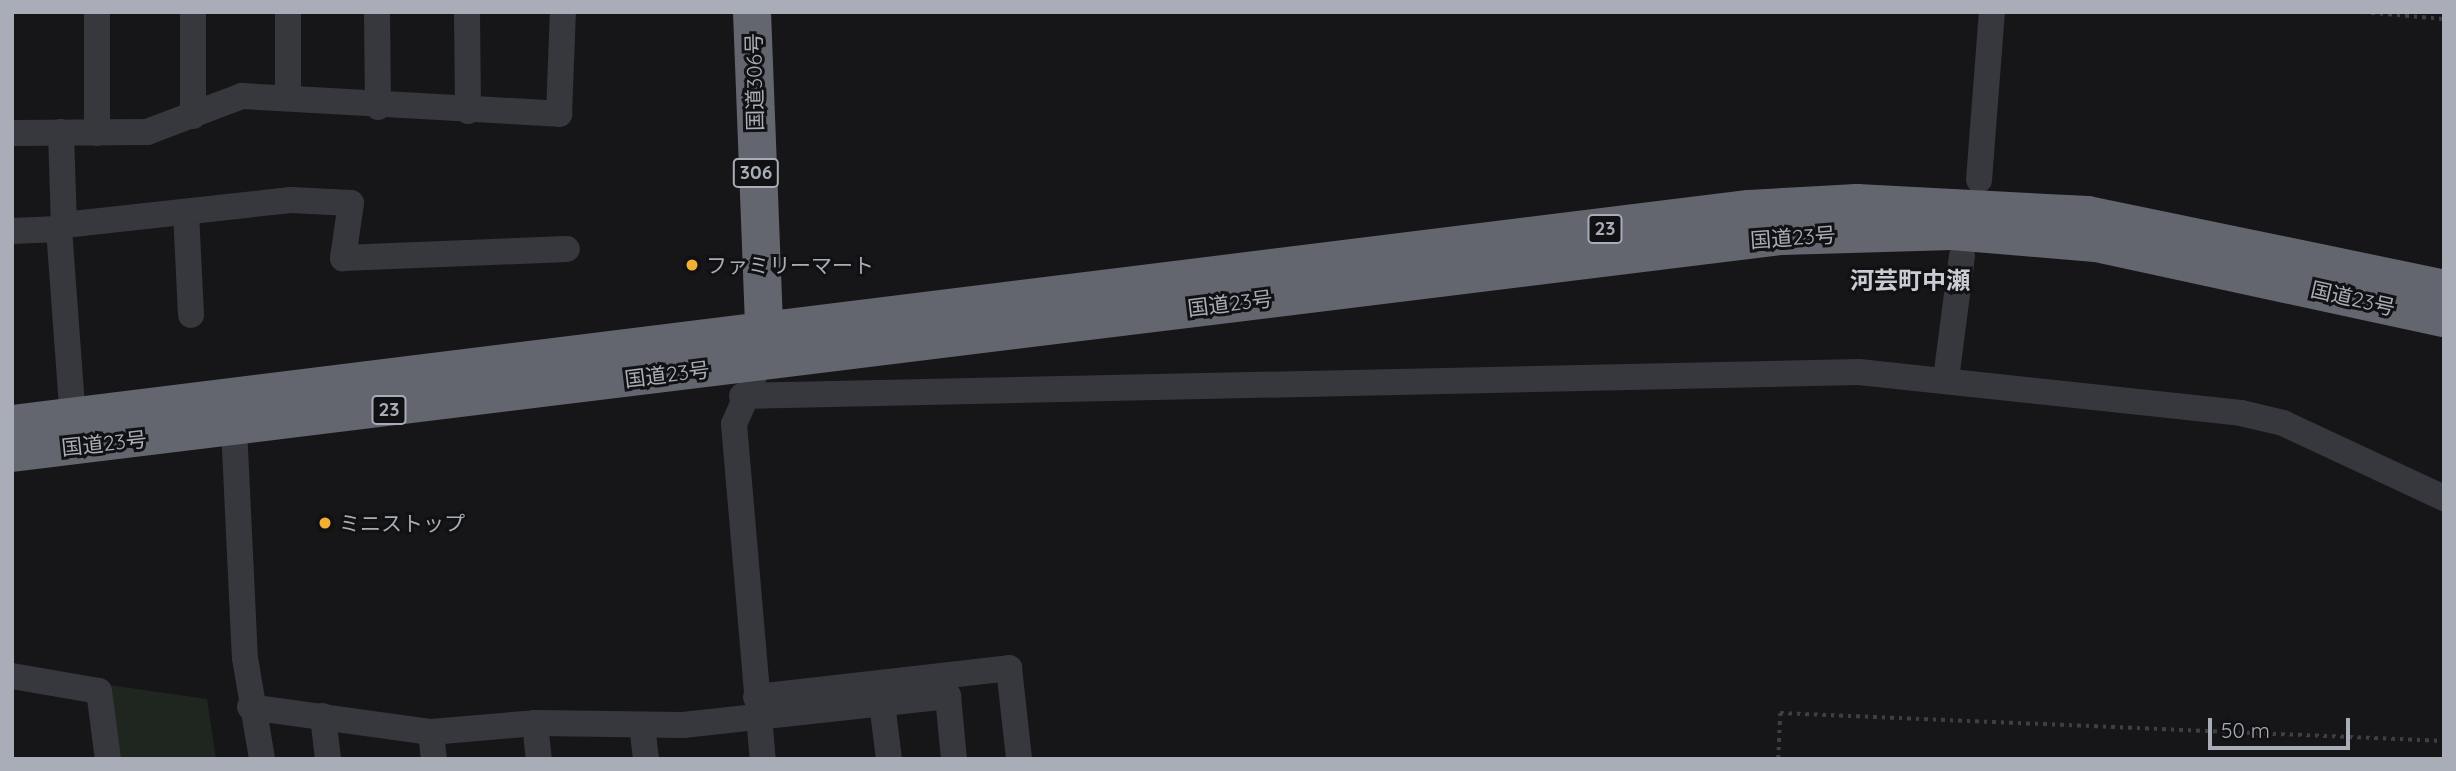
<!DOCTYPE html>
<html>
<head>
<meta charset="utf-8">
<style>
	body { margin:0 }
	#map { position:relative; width:2456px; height:771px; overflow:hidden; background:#161618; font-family:Quicksand,"Noto Sans JP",sans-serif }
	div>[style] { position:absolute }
	.green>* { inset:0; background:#1e261f }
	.path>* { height:3.5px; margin-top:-1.75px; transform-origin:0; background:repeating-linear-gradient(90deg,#3d3f44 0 3.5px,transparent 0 8.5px) }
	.minor>* { height:26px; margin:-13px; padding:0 13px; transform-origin:13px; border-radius:13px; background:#37383d }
	.highway>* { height:38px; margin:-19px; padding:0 19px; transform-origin:19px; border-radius:19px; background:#63666e }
	.dots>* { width:19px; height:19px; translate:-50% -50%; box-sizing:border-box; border:4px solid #111113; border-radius:50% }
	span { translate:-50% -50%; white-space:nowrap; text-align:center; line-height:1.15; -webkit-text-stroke:6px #111113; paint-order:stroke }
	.shield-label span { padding:2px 5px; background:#111113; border:2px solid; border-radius:5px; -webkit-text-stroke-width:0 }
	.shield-label { font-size:19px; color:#a8adb8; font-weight:700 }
	.street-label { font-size:21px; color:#a8adb8 }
	.poi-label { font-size:21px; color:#a8adb8 }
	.left { translate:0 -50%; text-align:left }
	.quarter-label { font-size:24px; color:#c9ccd4; font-weight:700 }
	.frame { position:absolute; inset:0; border:14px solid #a8adb8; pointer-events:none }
	.scale { position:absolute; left:2208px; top:718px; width:142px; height:32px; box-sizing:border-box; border:4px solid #a8adb8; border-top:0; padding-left:9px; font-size:21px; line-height:24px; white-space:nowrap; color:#a8adb8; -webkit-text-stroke:5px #111113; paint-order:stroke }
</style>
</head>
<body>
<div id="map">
	<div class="green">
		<div style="clip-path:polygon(109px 685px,207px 699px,216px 759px,116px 759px)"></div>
	</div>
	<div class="path">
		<div style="left:2363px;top:12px;width:81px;rotate:4.9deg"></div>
		<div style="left:1778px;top:759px;width:46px;rotate:-87.5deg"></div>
		<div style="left:1780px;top:713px;width:665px;rotate:2.41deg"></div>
	</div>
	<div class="minor">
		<div style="left:97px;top:12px;width:121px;rotate:90deg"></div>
		<div style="left:193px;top:12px;width:104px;rotate:90deg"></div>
		<div style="left:288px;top:12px;width:84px;rotate:90deg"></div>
		<div style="left:377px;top:12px;width:95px;rotate:89.4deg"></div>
		<div style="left:467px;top:12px;width:99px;rotate:89.4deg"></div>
		<div style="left:61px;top:132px;width:93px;rotate:88.2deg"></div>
		<div style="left:64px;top:225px;width:6px;rotate:141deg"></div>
		<div style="left:59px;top:229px;width:190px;rotate:85.8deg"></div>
		<div style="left:12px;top:133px;width:135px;rotate:-0.4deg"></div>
		<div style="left:147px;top:132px;width:102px;rotate:-20.8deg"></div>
		<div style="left:242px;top:96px;width:318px;rotate:3.2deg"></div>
		<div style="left:559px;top:114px;width:102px;rotate:-87.8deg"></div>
		<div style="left:1979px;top:180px;width:169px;rotate:-85.6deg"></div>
		<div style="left:186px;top:212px;width:103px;rotate:87.2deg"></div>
		<div style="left:64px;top:225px;width:228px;rotate:-6.3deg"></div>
		<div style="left:291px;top:200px;width:60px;rotate:2.9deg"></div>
		<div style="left:351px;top:203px;width:56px;rotate:98.3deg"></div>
		<div style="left:343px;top:258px;width:224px;rotate:-2.3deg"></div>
		<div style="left:12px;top:231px;width:47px;rotate:-2.4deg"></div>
		<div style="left:1946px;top:379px;width:124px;rotate:-82.6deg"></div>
		<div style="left:753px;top:381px;width:47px;rotate:113.8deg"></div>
		<div style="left:734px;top:424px;width:336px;rotate:85.1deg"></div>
		<div style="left:742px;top:396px;width:1117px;rotate:-1.23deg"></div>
		<div style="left:1859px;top:372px;width:384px;rotate:6.1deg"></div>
		<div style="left:2241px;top:413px;width:43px;rotate:13.4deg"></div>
		<div style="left:2283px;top:423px;width:178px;rotate:25deg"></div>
		<div style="left:234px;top:427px;width:231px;rotate:87.3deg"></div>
		<div style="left:245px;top:658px;width:102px;rotate:80.4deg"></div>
		<div style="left:12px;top:676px;width:88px;rotate:9.8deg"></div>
		<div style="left:99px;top:691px;width:69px;rotate:82.5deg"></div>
		<div style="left:756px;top:697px;width:255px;rotate:-6.5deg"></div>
		<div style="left:1009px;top:668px;width:92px;rotate:83.7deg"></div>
		<div style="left:882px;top:703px;width:56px;rotate:82.9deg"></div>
		<div style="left:250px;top:707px;width:183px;rotate:7.9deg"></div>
		<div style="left:431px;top:732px;width:104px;rotate:-4.9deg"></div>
		<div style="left:535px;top:723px;width:148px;rotate:0.8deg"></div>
		<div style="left:683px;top:725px;width:267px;rotate:-6.2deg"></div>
		<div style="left:948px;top:696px;width:63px;rotate:84.6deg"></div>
		<div style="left:323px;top:716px;width:43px;rotate:83.4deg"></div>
		<div style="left:535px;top:723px;width:36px;rotate:84deg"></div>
		<div style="left:642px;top:726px;width:33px;rotate:83deg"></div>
		<div style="left:431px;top:732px;width:27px;rotate:84deg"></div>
	</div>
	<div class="highway">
		<div style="left:752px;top:12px;width:344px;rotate:87.8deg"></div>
		<div style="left:12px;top:424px;width:1750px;rotate:-7.06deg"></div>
		<div style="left:1749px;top:209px;width:108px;rotate:-3.2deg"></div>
		<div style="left:1857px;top:203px;width:231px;rotate:3deg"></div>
		<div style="left:2088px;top:215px;width:364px;rotate:11.7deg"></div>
		<div style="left:12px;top:453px;width:1783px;rotate:-6.99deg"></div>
		<div style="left:1782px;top:236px;width:170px;rotate:-1.7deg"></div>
		<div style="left:1952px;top:231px;width:144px;rotate:4.8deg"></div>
		<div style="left:2096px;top:243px;width:356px;rotate:12.2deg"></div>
	</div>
	<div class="dots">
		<div style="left:692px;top:265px;background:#f2b134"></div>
		<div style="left:325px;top:523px;background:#f2b134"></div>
	</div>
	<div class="shield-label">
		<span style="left:756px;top:173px">306</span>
		<span style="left:1605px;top:229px">23</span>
		<span style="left:389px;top:410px">23</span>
	</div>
	<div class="street-label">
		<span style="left:754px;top:82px;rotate:-91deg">国道306号</span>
		<span style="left:1793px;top:237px;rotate:-4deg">国道23号</span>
		<span style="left:2353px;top:298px;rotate:13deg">国道23号</span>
		<span style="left:1230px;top:303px;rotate:-7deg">国道23号</span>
		<span style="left:667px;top:374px;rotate:-7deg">国道23号</span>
		<span style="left:104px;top:443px;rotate:-6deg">国道23号</span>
	</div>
	<div class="poi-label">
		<span class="left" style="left:706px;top:265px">ファミリーマート</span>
		<span class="left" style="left:339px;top:523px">ミニストップ</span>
	</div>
	<div class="quarter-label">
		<span style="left:1910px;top:281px">河芸町中瀬</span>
	</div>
	<div class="frame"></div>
	<div class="scale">50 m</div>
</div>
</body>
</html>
